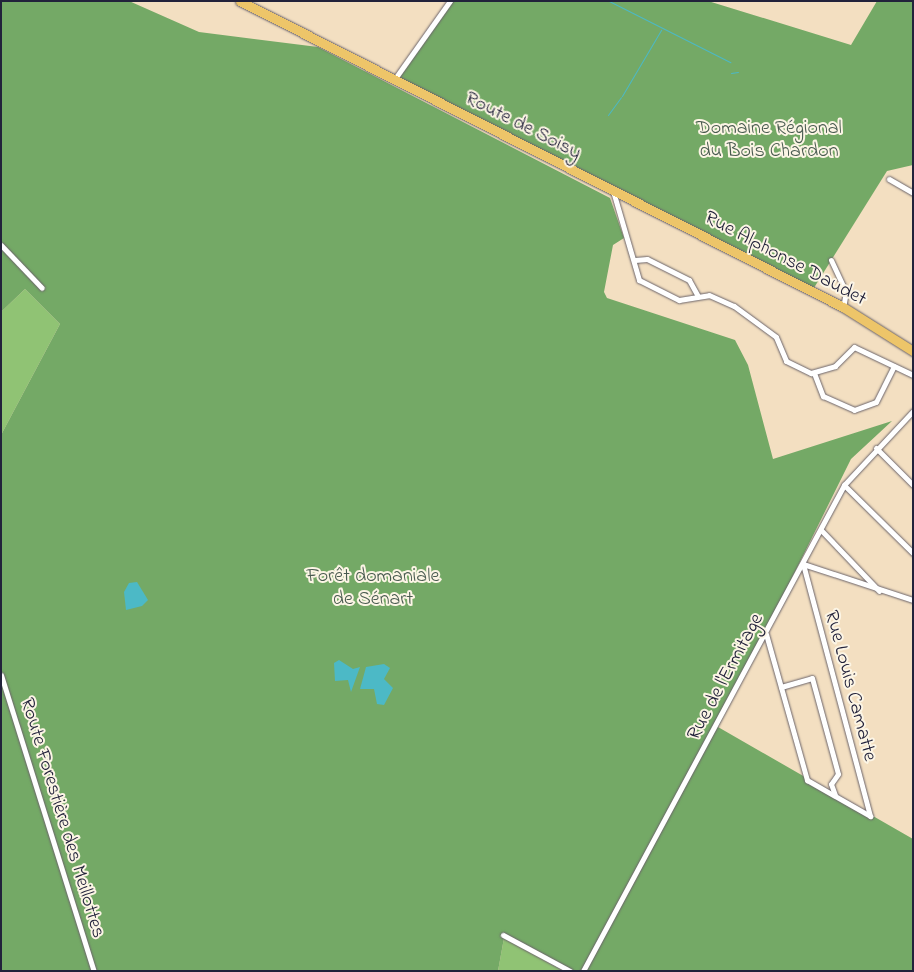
<!DOCTYPE html>
<html>
<head>
<meta charset="utf-8">
<style>
	body { margin:0 }
	#map { position:relative; width:914px; height:972px; overflow:hidden; background:#f3dfc1; font-family:"Indie Flower",sans-serif }
	div>[style] { position:absolute }
	.green>* { inset:0; background:#90c374 }
	.forest>* { inset:0; background:#74a966 }
	.water>* { inset:0; background:#4cb9c6 }
	.stream>* { height:1px; margin:-0.5px; padding:0 0.5px; transform-origin:0.5px; border-radius:0.5px; background:#4cb9c6 }
	.roads { filter:drop-shadow(0 0 1px #6b646a) drop-shadow(0 0 1px #6b646a) }
	.street>* { height:5px; margin:-2.5px; padding:0 2.5px; transform-origin:2.5px; border-radius:2.5px; background:#fff }
	.primary>* { height:9px; margin:-4.5px; padding:0 4.5px; transform-origin:4.5px; border-radius:4.5px; background:#edc569 }
	span { translate:-50% -50%; white-space:nowrap; text-align:center; line-height:1.15; -webkit-text-stroke:4px #fcf5e5; paint-order:stroke }
	.street-label { font-size:20px; color:#22223b }
	.park-label { font-size:20px; color:#485a4f }
	.frame { position:absolute; inset:0; border:2px solid #22223b; pointer-events:none }
</style>
</head>
<body>
<div id="map">
	<div class="green">
		<div style="clip-path:polygon(25px 289px,60px 324px,1px 435px,1px 312px)"></div>
		<div style="clip-path:polygon(504px 938px,563px 971px,498px 971px)"></div>
	</div>
	<div class="forest">
		<div style="clip-path:polygon(1px 1px,129px 1px,199px 32px,318px 47px,610px 198px,624px 238px,613px 245px,604px 292px,607px 298px,735px 340px,748px 365px,773px 459px,892px 421px,851px 459px,718px 727px,913px 839px,913px 971px,563px 971px,504px 938px,498px 971px,1px 971px,1px 435px,60px 324px,25px 289px,1px 312px)"></div>
		<div style="clip-path:polygon(453px 1px,708px 1px,851px 45px,877px 1px,913px 1px,913px 165px,887px 171px,812px 291px,394px 80px)"></div>
	</div>
	<div class="water">
		<div style="clip-path:polygon(137px 582px,148px 600px,142px 606px,126px 610px,124px 592px,129px 583px)"></div>
		<div style="clip-path:polygon(339px 660px,353px 669px,360px 667px,351px 692px,348px 680px,335px 681px,334px 663px)"></div>
		<div style="clip-path:polygon(384px 664px,390px 668px,384px 679px,393px 688px,384px 705px,377px 704px,374px 689px,360px 689px,366px 667px)"></div>
	</div>
	<div class="stream">
		<div style="left:609px;top:1px;width:136px;rotate:26.8deg"></div>
		<div style="left:731px;top:73px;width:7px;rotate:-8deg"></div>
		<div style="left:622px;top:96px;width:77px;rotate:-59.4deg"></div>
		<div style="left:608px;top:115px;width:22px;rotate:-54deg"></div>
	</div>
	<div class="roads">
		<div class="street">
			<div style="left:394px;top:80px;width:97px;rotate:-54.7deg"></div>
			<div style="left:889px;top:179px;width:28px;rotate:30deg"></div>
			<div style="left:613px;top:191px;width:93px;rotate:73.7deg"></div>
			<div style="left:639px;top:280px;width:45px;rotate:26.6deg"></div>
			<div style="left:679px;top:300px;width:30px;rotate:-9deg"></div>
			<div style="left:709px;top:295px;width:27px;rotate:24deg"></div>
			<div style="left:734px;top:306px;width:52px;rotate:36.4deg"></div>
			<div style="left:776px;top:337px;width:26px;rotate:67deg"></div>
			<div style="left:786px;top:361px;width:28px;rotate:26deg"></div>
			<div style="left:811px;top:373px;width:25px;rotate:-16deg"></div>
			<div style="left:835px;top:366px;width:27px;rotate:-45deg"></div>
			<div style="left:854px;top:347px;width:65px;rotate:25.4deg"></div>
			<div style="left:1px;top:245px;width:59px;rotate:46.4deg"></div>
			<div style="left:635px;top:260px;width:12px;rotate:-5deg"></div>
			<div style="left:647px;top:259px;width:47px;rotate:26.6deg"></div>
			<div style="left:689px;top:280px;width:18px;rotate:61deg"></div>
			<div style="left:831px;top:260px;width:35px;rotate:65deg"></div>
			<div style="left:846px;top:292px;width:15px;rotate:101deg"></div>
			<div style="left:814px;top:373px;width:25px;rotate:69deg"></div>
			<div style="left:823px;top:396px;width:34px;rotate:24deg"></div>
			<div style="left:854px;top:410px;width:23px;rotate:-20deg"></div>
			<div style="left:876px;top:402px;width:40px;rotate:-63.4deg"></div>
			<div style="left:876px;top:448px;width:52px;rotate:45deg"></div>
			<div style="left:844px;top:485px;width:97px;rotate:44.6deg"></div>
			<div style="left:821px;top:530px;width:84px;rotate:46.4deg"></div>
			<div style="left:803px;top:564px;width:261px;rotate:75.1deg"></div>
			<div style="left:803px;top:564px;width:116px;rotate:18.1deg"></div>
			<div style="left:766px;top:634px;width:152px;rotate:74.3deg"></div>
			<div style="left:807px;top:780px;width:73px;rotate:29.7deg"></div>
			<div style="left:1px;top:675px;width:310px;rotate:72.6deg"></div>
			<div style="left:781px;top:687px;width:32px;rotate:-16deg"></div>
			<div style="left:812px;top:678px;width:99px;rotate:74.8deg"></div>
			<div style="left:838px;top:774px;width:12px;rotate:125deg"></div>
			<div style="left:831px;top:784px;width:12px;rotate:70deg"></div>
			<div style="left:503px;top:935px;width:76px;rotate:28.2deg"></div>
			<div style="left:583px;top:971px;width:552px;rotate:-61.76deg"></div>
			<div style="left:844px;top:485px;width:101px;rotate:-47deg"></div>
		</div>
		<div class="primary">
			<div style="left:240px;top:1px;width:676px;rotate:26.91deg"></div>
			<div style="left:843px;top:307px;width:83px;rotate:32.2deg"></div>
		</div>
	</div>
	<div class="street-label">
		<span style="left:523px;top:126px;rotate:27deg">Route de Soisy</span>
		<span style="left:785px;top:259px;rotate:28deg">Rue Alphonse Daudet</span>
		<span style="left:726px;top:677px;rotate:-62deg">Rue de l'Ermitage</span>
		<span style="left:850px;top:686px;rotate:75deg">Rue Louis Camatte</span>
		<span style="left:62px;top:818px;rotate:73deg">Route Forestière des Meillottes</span>
	</div>
	<div class="park-label">
		<span style="left:769px;top:140px">Domaine Régional<br>du Bois Chardon</span>
		<span style="left:373px;top:588px">Forêt domaniale<br>de Sénart</span>
	</div>
	<div class="frame"></div>
</div>
</body>
</html>
